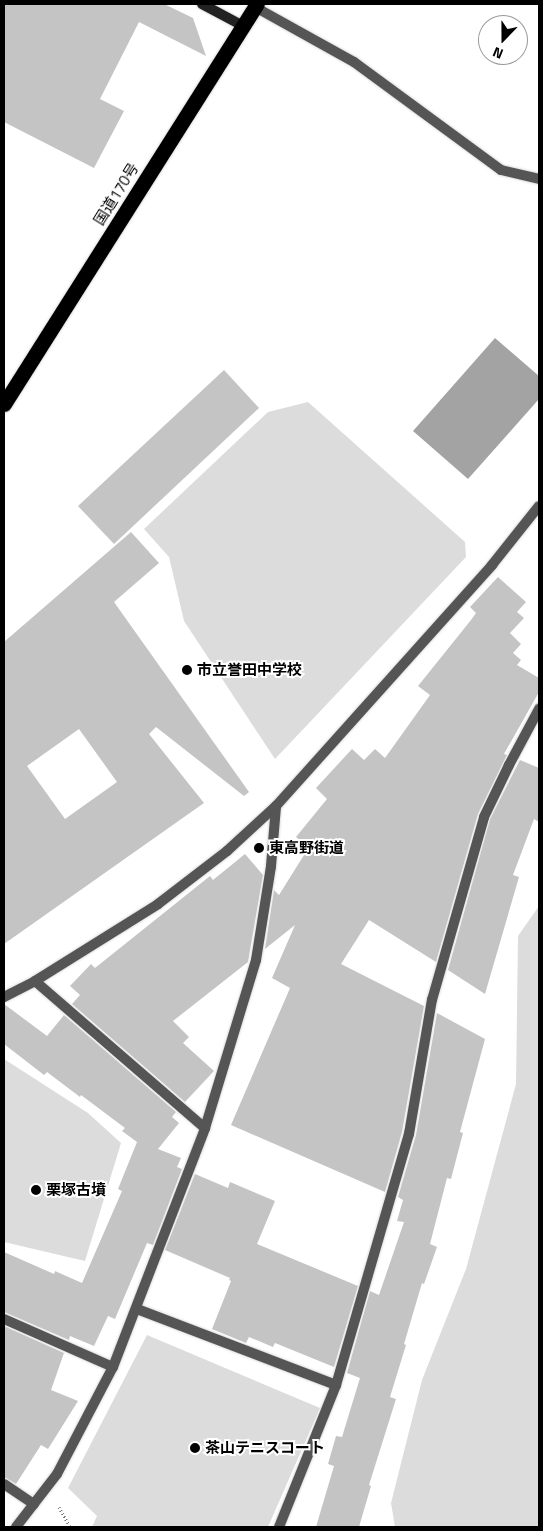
<!DOCTYPE html>
<html>
<head>
<meta charset="utf-8">
<style>
	body { margin:0 }
	#map { position:relative; width:543px; height:1531px; overflow:hidden; background:#fff; font-family:"Titillium Web","Noto Sans JP",sans-serif }
	div>[style] { position:absolute }
	.green>* { inset:0; background:#dcdcdc }
	.water>* { inset:0; background:#a3a3a3 }
	.building>* { inset:0; background:#c4c4c4 }
	.path>* { height:3px; margin-top:-1.5px; transform-origin:0; background:repeating-linear-gradient(90deg,#777 0 1px,transparent 0 3.5px) }
	.roads { filter:drop-shadow(0 0 1px #dbdbdb) drop-shadow(0 0 1px #dbdbdb) }
	.street>* { height:10px; margin:-5px; padding:0 5px; transform-origin:5px; border-radius:5px; background:#555 }
	.secondary>* { height:10px; margin:-5px; padding:0 5px; transform-origin:5px; border-radius:5px; background:#222 }
	.highway>* { height:15px; margin:-7.5px; padding:0 7.5px; transform-origin:7.5px; border-radius:7.5px; background:#000 }
	.dots>* { width:14px; height:14px; translate:-50% -50%; box-sizing:border-box; border:2px solid #fff; border-radius:50% }
	span { translate:-50% -50%; white-space:nowrap; text-align:center; line-height:1.15; -webkit-text-stroke:4px #fff; paint-order:stroke }
	.street-label { font-size:15px; color:#000 }
	.poi-label { font-size:15px; color:#000; font-weight:700 }
	.left { translate:0 -50%; text-align:left }
	.frame { position:absolute; inset:0; border:5px solid #000; pointer-events:none }
	.north { position:absolute; left:478px; top:15px; width:50px; height:50px; box-sizing:border-box; background:#fff; border:1px solid #999; border-radius:50%; rotate:202deg; font-size:14px; font-weight:700; line-height:20px; text-align:center; color:#000 }
	.north::after { content:''; display:block; margin:auto; width:18px; height:22px; background:#000; clip-path:polygon(50% 0,100% 100%,50% 72%,0 100%) }
</style>
</head>
<body>
<div id="map">
	<div class="green">
		<div style="clip-path:polygon(308px 402px,465px 542px,466px 557px,275px 759px,184px 621px,169px 557px,144px 529px,268px 412px)"></div>
		<div style="clip-path:polygon(539px 906px,539px 1527px,395px 1527px,391px 1503px,422px 1380px,466px 1269px,516px 1084px,518px 936px)"></div>
		<div style="clip-path:polygon(4px 1059px,88px 1113px,121px 1143px,85px 1261px,4px 1242px)"></div>
		<div style="clip-path:polygon(147px 1335px,320px 1408px,268px 1527px,92px 1527px,97px 1516px,68px 1488px)"></div>
	</div>
	<div class="water">
		<div style="clip-path:polygon(495px 338px,539px 376px,539px 399px,468px 479px,413px 431px)"></div>
	</div>
	<div class="building">
		<div style="clip-path:polygon(4px 4px,164px 4px,193px 18px,206px 56px,139px 22px,100px 99px,124px 111px,94px 168px,4px 122px)"></div>
		<div style="clip-path:polygon(224px 370px,259px 408px,114px 544px,78px 506px)"></div>
		<div style="clip-path:polygon(evenodd,131px 532px,159px 563px,114px 602px,249px 792px,244px 796px,156px 727px,149px 734px,204px 803px,4px 944px,4px 642px,131px 532px,79px 729px,117px 782px,65px 819px,27px 766px,79px 729px)"></div>
		<div style="clip-path:polygon(498px 577px,526px 602px,517px 612px,524px 618px,510px 633px,521px 644px,513px 653px,521px 660px,517px 665px,539px 678px,539px 692px,504px 754px,507px 755px,478px 814px,436px 962px,369px 920px,341px 964px,424px 1006px,402px 1132px,385px 1192px,231px 1125px,290px 988px,272px 978px,295px 925px,265px 949px,274px 890px,279px 895px,309px 847px,296px 837px,327px 799px,316px 788px,352px 749px,364px 760px,375px 749px,385px 758px,430px 695px,418px 686px,471px 620px,476px 613px,470px 607px)"></div>
		<div style="clip-path:polygon(520px 760px,539px 768px,539px 822px,534px 819px,513px 875px,519px 877px,485px 994px,448px 970px,490px 819px)"></div>
		<div style="clip-path:polygon(245px 854px,263px 875px,248px 962px,173px 1021px,189px 1037px,183px 1043px,214px 1071px,185px 1102px,72px 1004px,80px 995px,70px 986px,91px 964px,95px 968px,210px 876px,213px 880px)"></div>
		<div style="clip-path:polygon(4px 1004px,47px 1036px,64px 1015px,176px 1112px,172px 1117px,179px 1123px,158px 1149px,181px 1158px,177px 1167px,182px 1169px,153px 1245px,147px 1243px,115px 1319px,108px 1316px,94px 1346px,70px 1336px,69px 1340px,4px 1312px,4px 1252px,54px 1274px,55px 1271px,82px 1283px,122px 1191px,118px 1189px,137px 1142px,122px 1131px,125px 1128px,81px 1095px,80px 1097px,47px 1072px,44px 1075px,4px 1044px)"></div>
		<div style="clip-path:polygon(437px 1013px,485px 1039px,460px 1132px,463px 1133px,451px 1179px,447px 1178px,430px 1244px,437px 1247px,424px 1284px,422px 1283px,404px 1344px,406px 1345px,390px 1397px,396px 1399px,369px 1485px,371px 1486px,359px 1527px,316px 1527px,334px 1466px,328px 1464px,336px 1436px,342px 1437px,360px 1378px,347px 1373px,370px 1291px,379px 1295px,404px 1222px,397px 1221px,403px 1200px,398px 1197px,416px 1135px)"></div>
		<div style="clip-path:polygon(195px 1174px,228px 1188px,230px 1182px,275px 1201px,257px 1244px,358px 1286px,334px 1367px,275px 1343px,273px 1347px,249px 1337px,246px 1343px,212px 1329px,231px 1281px,229px 1280px,230px 1278px,165px 1250px)"></div>
		<div style="clip-path:polygon(4px 1326px,64px 1353px,51px 1390px,78px 1401px,48px 1449px,41px 1445px,16px 1484px,4px 1477px)"></div>
	</div>
	<div class="path">
		<div style="left:59px;top:1507px;width:23px;rotate:61deg"></div>
	</div>
	<div class="roads">
		<div class="street">
			<div style="left:255px;top:7px;width:113px;rotate:29.1deg"></div>
			<div style="left:354px;top:62px;width:182px;rotate:36.3deg"></div>
			<div style="left:501px;top:170px;width:39px;rotate:13deg"></div>
			<div style="left:35px;top:981px;width:225px;rotate:40.9deg"></div>
			<div style="left:4px;top:997px;width:35px;rotate:-27deg"></div>
			<div style="left:35px;top:981px;width:145px;rotate:-32deg"></div>
			<div style="left:158px;top:904px;width:87px;rotate:-37.5deg"></div>
			<div style="left:227px;top:851px;width:67px;rotate:-42.6deg"></div>
			<div style="left:276px;top:806px;width:324px;rotate:-48.1deg"></div>
			<div style="left:492px;top:565px;width:75px;rotate:-51.5deg"></div>
			<div style="left:137px;top:1309px;width:213px;rotate:20.9deg"></div>
			<div style="left:4px;top:1319px;width:119px;rotate:23.8deg"></div>
			<div style="left:4px;top:1484px;width:36px;rotate:34deg"></div>
			<div style="left:16px;top:1527px;width:67px;rotate:-52.3deg"></div>
			<div style="left:57px;top:1474px;width:121px;rotate:-62.4deg"></div>
			<div style="left:113px;top:1367px;width:256px;rotate:-68.9deg"></div>
			<div style="left:205px;top:1128px;width:176px;rotate:-73.1deg"></div>
			<div style="left:256px;top:960px;width:95px;rotate:-80.9deg"></div>
			<div style="left:271px;top:866px;width:60px;rotate:-85.2deg"></div>
			<div style="left:279px;top:1527px;width:153px;rotate:-68.1deg"></div>
			<div style="left:336px;top:1385px;width:261px;rotate:-73.8deg"></div>
			<div style="left:409px;top:1134px;width:136px;rotate:-80.3deg"></div>
			<div style="left:432px;top:1000px;width:190px;rotate:-74.1deg"></div>
			<div style="left:484px;top:817px;width:58px;rotate:-64.3deg"></div>
			<div style="left:509px;top:765px;width:64px;rotate:-61.8deg"></div>
		</div>
		<div class="secondary">
			<div style="left:202px;top:4px;width:47px;rotate:28.2deg"></div>
		</div>
		<div class="highway">
			<div style="left:4px;top:404px;width:473px;rotate:-57.7deg"></div>
		</div>
	</div>
	<div class="dots">
		<div style="left:187px;top:670px;background:#000"></div>
		<div style="left:259px;top:848px;background:#000"></div>
		<div style="left:36px;top:1190px;background:#000"></div>
		<div style="left:195px;top:1448px;background:#000"></div>
	</div>
	<div class="street-label">
		<span style="left:116px;top:194px;rotate:-58deg">国道170号</span>
	</div>
	<div class="poi-label">
		<span class="left" style="left:197px;top:670px">市立誉田中学校</span>
		<span class="left" style="left:269px;top:848px">東高野街道</span>
		<span class="left" style="left:46px;top:1190px">栗塚古墳</span>
		<span class="left" style="left:205px;top:1448px">茶山テニスコート</span>
	</div>
	<div class="frame"></div>
	<div class="north">N</div>
</div>
</body>
</html>
